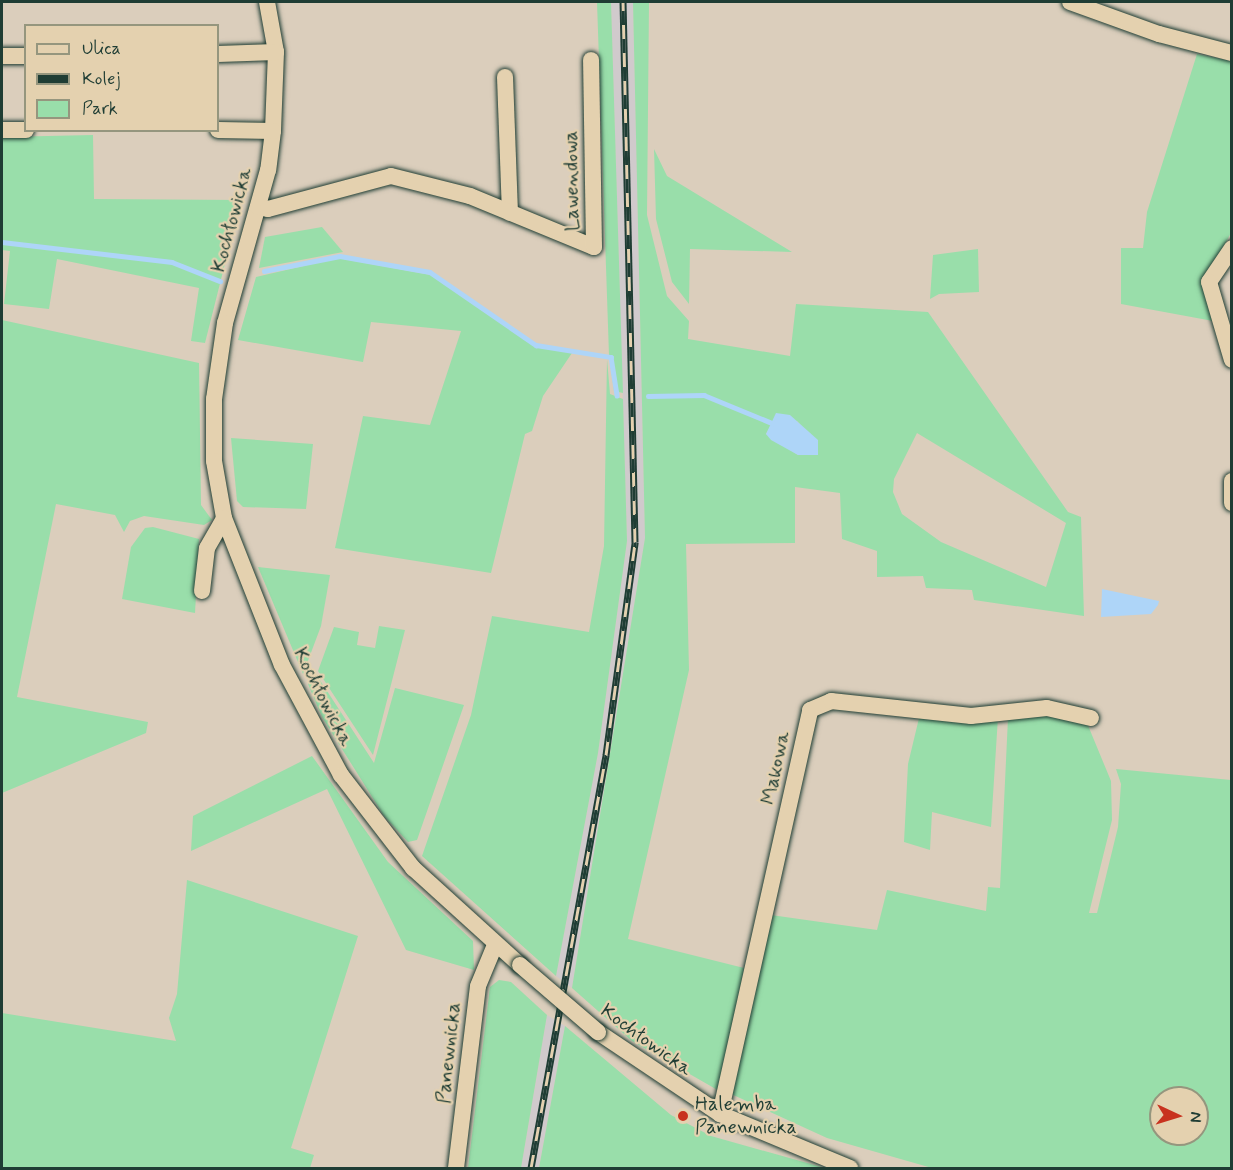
<!DOCTYPE html>
<html>
<head>
<meta charset="utf-8">
<style>
	body { margin:0 }
	#map { position:relative; width:1233px; height:1170px; overflow:hidden; background:#dbcebc; font-family:Mynerve,sans-serif }
	div>[style] { position:absolute }
	.built>* { inset:0; background:#d0cacc }
	.green>* { inset:0; background:#99deaa }
	.water>* { inset:0; background:#aed5f8 }
	.stream>* { height:4.5px; margin:-2.25px; padding:0 2.25px; transform-origin:2.25px; border-radius:2.25px; background:#aed5f8 }
	.roads { filter:drop-shadow(0 0 2px #1f3d34) drop-shadow(0 0 2px #1f3d34) }
	.minor>* { height:16px; margin:-8px; padding:0 8px; transform-origin:8px; border-radius:8px; background:#e4d1af }
	.rail>* { height:7px; margin-top:-3.5px; transform-origin:0; background:repeating-linear-gradient(90deg,#e4d1af 0 14px,#1f3d34 0 28px); box-sizing:border-box; border-block:2px solid #1f3d34 }
	.bridges { filter:drop-shadow(0 0 2px #1f3d34) drop-shadow(0 0 2px #1f3d34) }
	.minor-bridge>* { height:16px; margin:-8px; padding:0 8px; transform-origin:8px; border-radius:8px; background:#e4d1af }
	.dots>* { width:16px; height:16px; translate:-50% -50%; box-sizing:border-box; border:3px solid #e4d1af; border-radius:50% }
	span { translate:-50% -50%; white-space:nowrap; text-align:center; line-height:1.15; -webkit-text-stroke:4.5px #e4d1af; paint-order:stroke }
	.street-label { font-size:20px; color:#1f3d34 }
	.poi-label { font-size:20px; color:#1f3d34 }
	.left { translate:0 -50%; text-align:left }
	.frame { position:absolute; inset:0; border:3px solid #1f3d34; pointer-events:none }
	.legend { position:absolute; left:24px; top:24px; width:195px; height:108px; box-sizing:border-box; background:#e4d1af; border:2px solid #95967e; margin:0; padding:8px 10px; list-style:none; font-size:18px; color:#1f3d34 }
	.legend li { display:flex; align-items:center; gap:12px; height:30px }
	.legend b { width:30px; border:2px solid #95967e }
	.north { position:absolute; left:1149px; top:1086px; width:60px; height:60px; box-sizing:border-box; background:#e4d1af; border:2px solid #95967e; border-radius:50%; rotate:94deg; font-size:16px; font-weight:700; line-height:24px; text-align:center; color:#1f3d34 }
	.north::after { content:''; display:block; margin:auto; width:21px; height:27px; background:#c8321e; clip-path:polygon(50% 0,100% 100%,50% 72%,0 100%) }
</style>
</head>
<body>
<div id="map">
	<div class="built">
		<div style="clip-path:polygon(611px 2px,633px 2px,645px 538px,572px 988px,556px 976px,598px 753px,627px 541px)"></div>
		<div style="clip-path:polygon(547px 1015px,565px 1026px,539px 1168px,521px 1168px)"></div>
	</div>
	<div class="green">
		<div style="clip-path:polygon(597px 2px,611px 2px,623px 393px,614px 391px,609px 355px)"></div>
		<div style="clip-path:polygon(evenodd,633px 2px,649px 2px,647px 215px,667px 296px,689px 321px,688px 339px,790px 356px,796px 304px,928px 312px,1068px 512px,1081px 517px,1084px 616px,974px 600px,972px 590px,926px 588px,923px 576px,877px 577px,877px 551px,842px 539px,840px 493px,795px 487px,795px 543px,686px 544px,689px 670px,628px 939px,744px 968px,721px 1092px,632px 1041px,572px 988px,645px 538px,633px 2px,797px 421px,806px 431px,798px 455px,766px 434px,772px 423px,797px 421px,633px 2px,917px 433px,1066px 523px,1046px 587px,941px 542px,902px 514px,893px 492px,894px 479px,917px 433px)"></div>
		<div style="clip-path:polygon(1197px 54px,1231px 61px,1231px 233px,1203px 283px,1213px 321px,1121px 304px,1121px 248px,1143px 248px,1147px 212px)"></div>
		<div style="clip-path:polygon(93px 135px,94px 199px,241px 200px,205px 343px,191px 341px,199px 288px,57px 259px,49px 309px,4px 304px,10px 251px,2px 250px,2px 137px)"></div>
		<div style="clip-path:polygon(654px 149px,667px 176px,792px 252px,690px 249px,689px 304px,672px 282px,656px 219px)"></div>
		<div style="clip-path:polygon(322px 227px,343px 252px,259px 268px,265px 237px)"></div>
		<div style="clip-path:polygon(978px 249px,979px 292px,939px 294px,930px 299px,933px 255px)"></div>
		<div style="clip-path:polygon(338px 258px,431px 275px,535px 347px,572px 353px,543px 396px,532px 431px,525px 434px,491px 573px,335px 548px,363px 416px,430px 425px,461px 331px,371px 322px,363px 362px,238px 340px,256px 277px)"></div>
		<div style="clip-path:polygon(2px 320px,199px 363px,201px 505px,212px 520px,204px 525px,144px 516px,130px 521px,124px 532px,115px 515px,56px 504px,17px 697px,148px 722px,146px 733px,2px 793px)"></div>
		<div style="clip-path:polygon(607px 359px,610px 394px,623px 399px,627px 541px,598px 753px,556px 976px,422px 856px,471px 715px,492px 616px,589px 632px,604px 546px)"></div>
		<div style="clip-path:polygon(231px 438px,313px 444px,306px 509px,243px 507px,237px 501px)"></div>
		<div style="clip-path:polygon(153px 527px,199px 539px,195px 613px,122px 599px,131px 547px,145px 528px)"></div>
		<div style="clip-path:polygon(258px 567px,330px 575px,321px 626px,303px 674px)"></div>
		<div style="clip-path:polygon(379px 626px,405px 630px,373px 755px,318px 671px,334px 627px,359px 632px,357px 645px,375px 648px)"></div>
		<div style="clip-path:polygon(314px 671px,374px 763px,395px 688px,464px 705px,417px 840px,408px 842px,384px 816px,322px 717px,308px 684px)"></div>
		<div style="clip-path:polygon(evenodd,1044px 713px,1087px 723px,1111px 781px,1112px 820px,1089px 913px,1097px 913px,1118px 827px,1121px 784px,1116px 769px,1231px 780px,1231px 1168px,932px 1168px,827px 1138px,729px 1093px,771px 915px,877px 930px,887px 890px,986px 911px,988px 887px,1000px 888px,1008px 718px,1044px 713px,1161px 1098px,1197px 1098px,1197px 1134px,1161px 1134px,1161px 1098px)"></div>
		<div style="clip-path:polygon(920px 714px,998px 717px,991px 827px,932px 812px,930px 850px,904px 842px,908px 764px)"></div>
		<div style="clip-path:polygon(312px 756px,388px 862px,473px 941px,474px 970px,406px 950px,327px 789px,191px 851px,193px 816px)"></div>
		<div style="clip-path:polygon(187px 880px,358px 936px,291px 1148px,314px 1155px,310px 1168px,2px 1168px,2px 1013px,176px 1041px,169px 1018px,177px 994px)"></div>
		<div style="clip-path:polygon(499px 980px,511px 982px,547px 1015px,521px 1168px,468px 1168px,490px 987px)"></div>
		<div style="clip-path:polygon(565px 1026px,671px 1115px,711px 1136px,825px 1168px,539px 1168px)"></div>
	</div>
	<div class="water">
		<div style="clip-path:polygon(776px 413px,790px 415px,818px 440px,818px 455px,798px 455px,771px 440px,766px 434px)"></div>
		<div style="clip-path:polygon(1102px 589px,1159px 601px,1158px 605px,1151px 614px,1101px 617px)"></div>
	</div>
	<div class="stream">
		<div style="left:2px;top:242px;width:171px;rotate:6.7deg"></div>
		<div style="left:172px;top:262px;width:52px;rotate:21.6deg"></div>
		<div style="left:264px;top:271px;width:77px;rotate:-11.2deg"></div>
		<div style="left:340px;top:256px;width:91px;rotate:10.1deg"></div>
		<div style="left:430px;top:272px;width:129px;rotate:34.6deg"></div>
		<div style="left:536px;top:345px;width:76px;rotate:9.1deg"></div>
		<div style="left:611px;top:357px;width:39px;rotate:81deg"></div>
		<div style="left:648px;top:396px;width:56px;rotate:-1deg"></div>
		<div style="left:704px;top:395px;width:74px;rotate:22.4deg"></div>
	</div>
	<div class="roads">
		<div class="minor">
			<div style="left:267px;top:2px;width:51px;rotate:79.8deg"></div>
			<div style="left:276px;top:52px;width:79px;rotate:92.2deg"></div>
			<div style="left:273px;top:131px;width:39px;rotate:97deg"></div>
			<div style="left:268px;top:170px;width:159px;rotate:105.7deg"></div>
			<div style="left:225px;top:323px;width:77px;rotate:98.2deg"></div>
			<div style="left:214px;top:399px;width:62px;rotate:90deg"></div>
			<div style="left:214px;top:461px;width:58px;rotate:80deg"></div>
			<div style="left:224px;top:518px;width:158px;rotate:68.5deg"></div>
			<div style="left:282px;top:665px;width:125px;rotate:61.8deg"></div>
			<div style="left:341px;top:775px;width:118px;rotate:52.3deg"></div>
			<div style="left:413px;top:868px;width:144px;rotate:42.2deg"></div>
			<div style="left:1070px;top:2px;width:95px;rotate:19.8deg"></div>
			<div style="left:1159px;top:34px;width:75px;rotate:14.6deg"></div>
			<div style="left:218px;top:54px;width:58px;rotate:-2deg"></div>
			<div style="left:2px;top:56px;width:24px"></div>
			<div style="left:505px;top:77px;width:136px;rotate:87.9deg"></div>
			<div style="left:2px;top:130px;width:24px"></div>
			<div style="left:218px;top:130px;width:55px;rotate:1deg"></div>
			<div style="left:258px;top:207px;width:10px;rotate:11deg"></div>
			<div style="left:268px;top:209px;width:127px;rotate:-15deg"></div>
			<div style="left:391px;top:176px;width:81px;rotate:14.2deg"></div>
			<div style="left:470px;top:196px;width:134px;rotate:22.4deg"></div>
			<div style="left:594px;top:247px;width:187px;rotate:-90.9deg"></div>
			<div style="left:1232px;top:248px;width:41px;rotate:124.1deg"></div>
			<div style="left:1209px;top:282px;width:81px;rotate:73.6deg"></div>
			<div style="left:1232px;top:481px;width:22px;rotate:90deg"></div>
			<div style="left:202px;top:591px;width:43px;rotate:-83.4deg"></div>
			<div style="left:207px;top:548px;width:34px;rotate:-60deg"></div>
			<div style="left:598px;top:1032px;width:147px;rotate:33.9deg"></div>
			<div style="left:720px;top:1114px;width:141px;rotate:22.6deg"></div>
			<div style="left:720px;top:1114px;width:414px;rotate:-77.4deg"></div>
			<div style="left:810px;top:710px;width:23px;rotate:-23deg"></div>
			<div style="left:831px;top:701px;width:141px;rotate:6.1deg"></div>
			<div style="left:971px;top:716px;width:76px;rotate:-6deg"></div>
			<div style="left:1047px;top:708px;width:45px;rotate:12.8deg"></div>
			<div style="left:456px;top:1168px;width:183px;rotate:-83.1deg"></div>
			<div style="left:478px;top:986px;width:44px;rotate:-67.5deg"></div>
		</div>
	</div>
	<div class="rail">
		<div style="left:531px;top:1168px;width:420px;rotate:-79.7deg"></div>
		<div style="left:606px;top:755px;width:215px;rotate:-82.2deg"></div>
		<div style="left:635px;top:542px;width:540px;rotate:-91.27deg"></div>
	</div>
	<div class="bridges">
		<div class="minor-bridge">
			<div style="left:520px;top:965px;width:103px;rotate:40.7deg"></div>
		</div>
	</div>
	<div class="dots">
		<div style="left:683px;top:1116px;background:#c8321e"></div>
	</div>
	<div class="street-label">
		<span style="left:572px;top:181px;rotate:-91deg">Lawendowa</span>
		<span style="left:232px;top:220px;rotate:-75deg">Kochłowicka</span>
		<span style="left:323px;top:697px;rotate:63deg">Kochłowicka</span>
		<span style="left:776px;top:768px;rotate:-78deg">Makowa</span>
		<span style="left:646px;top:1040px;rotate:36deg">Kochłowicka</span>
		<span style="left:449px;top:1053px;rotate:-84deg">Panewnicka</span>
	</div>
	<div class="poi-label">
		<span class="left" style="left:695px;top:1116px">Halemba<br>Panewnicka</span>
	</div>
	<div class="frame"></div>
	<ul class="legend">
	<li><b style="height:8px;background:#e4d1af"></b>Ulica</li>
	<li><b style="height:8px;background:#1f3d34"></b>Kolej</li>
	<li><b style="height:16px;background:#99deaa"></b>Park</li>
	</ul>
	<div class="north">N</div>
</div>
</body>
</html>
